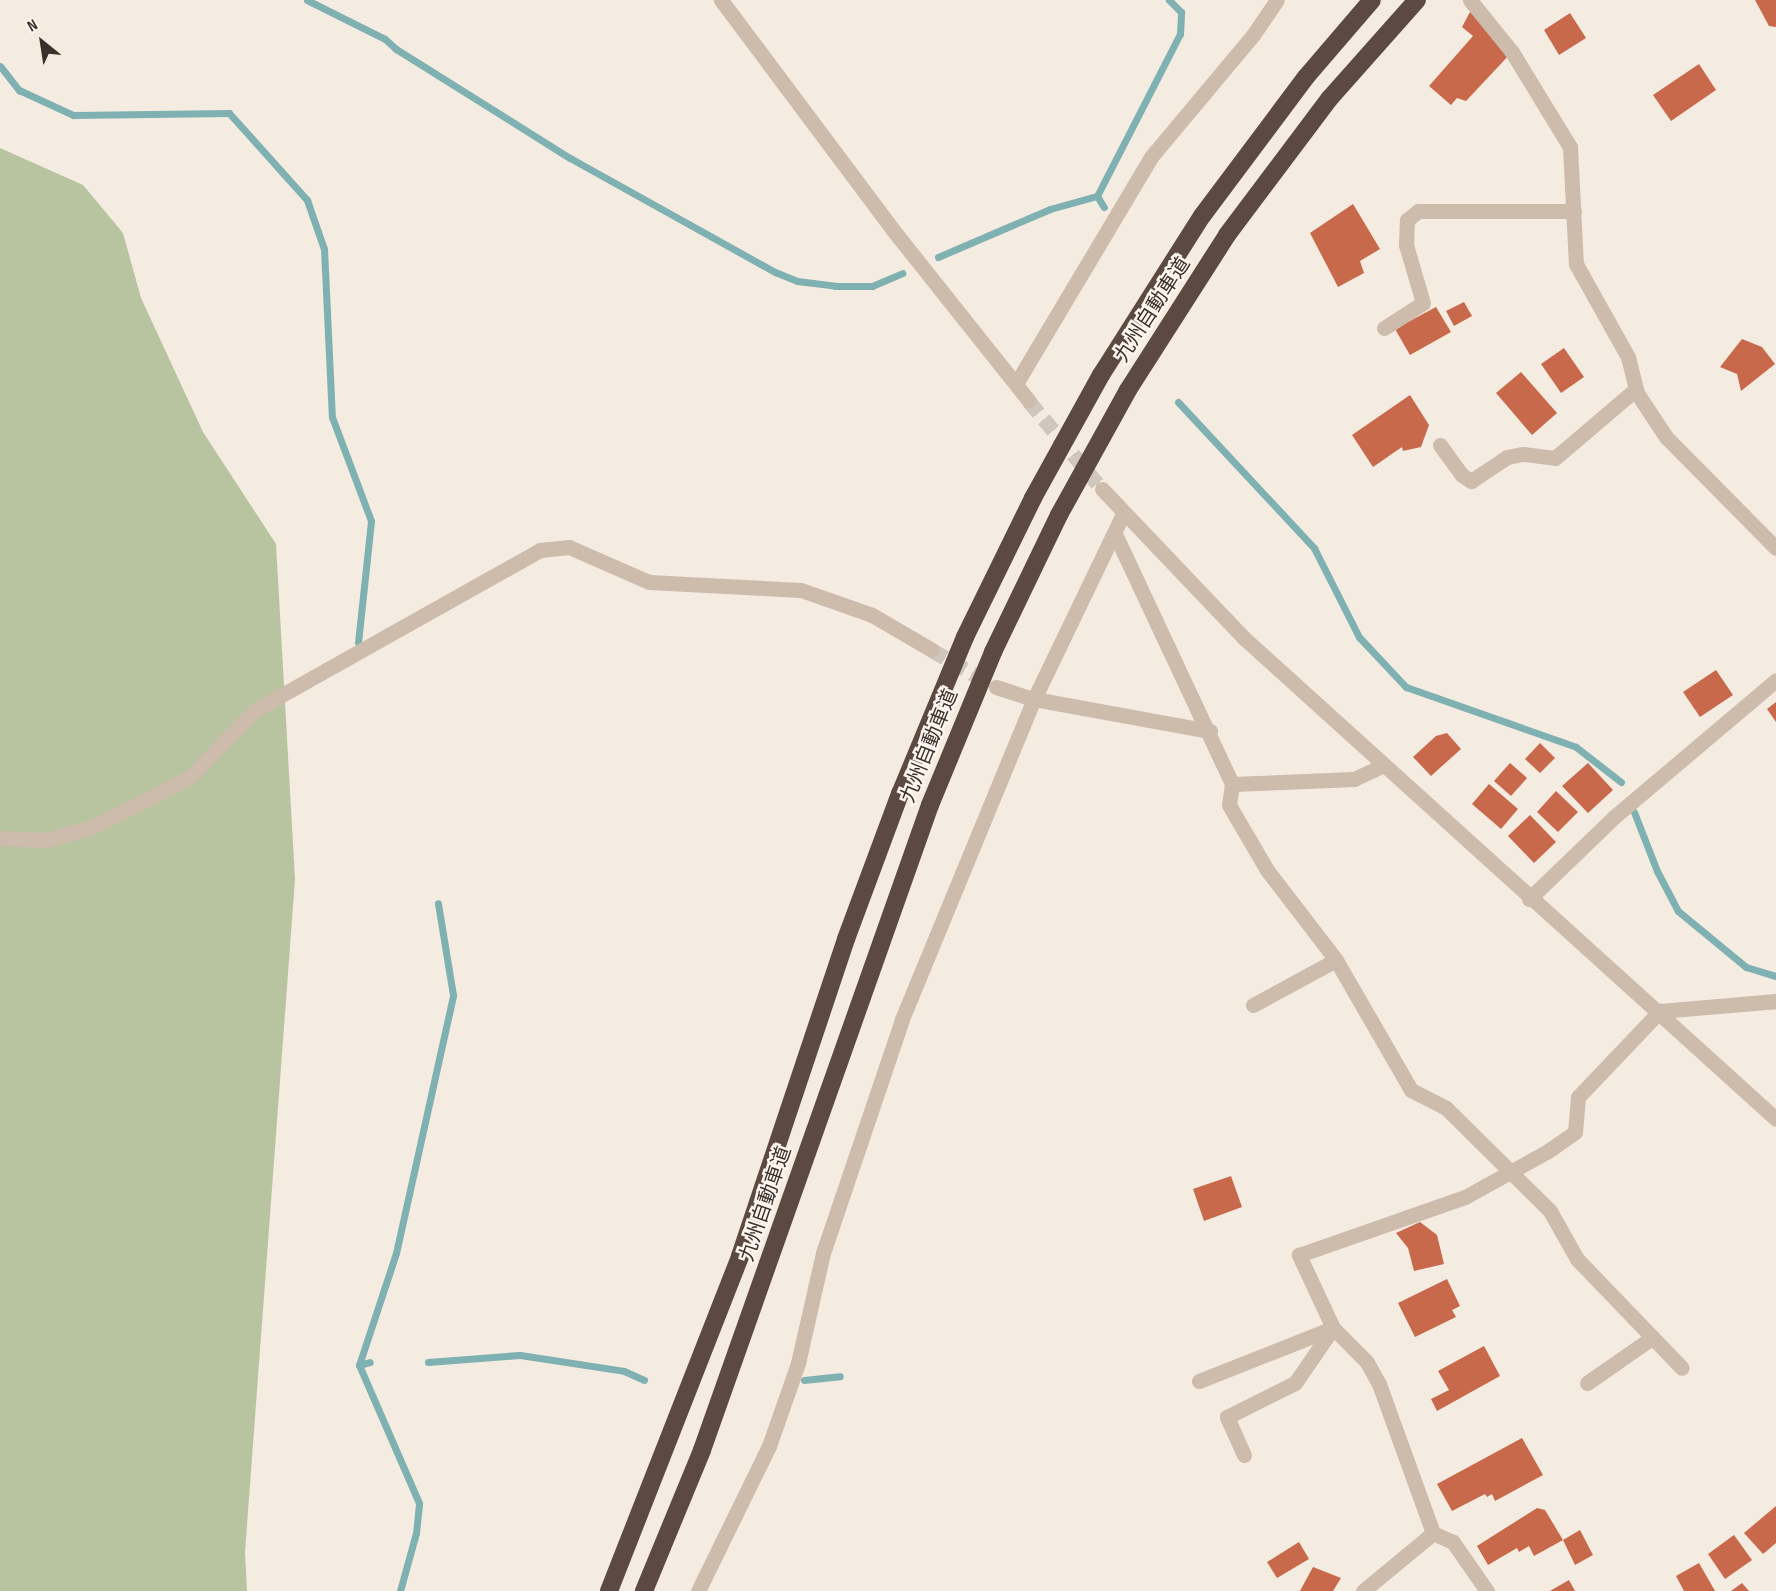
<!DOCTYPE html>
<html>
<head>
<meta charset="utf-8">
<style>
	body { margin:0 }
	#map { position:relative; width:1776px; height:1591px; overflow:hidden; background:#f4ebe1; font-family:"Sofia Sans Condensed","Noto Sans JP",sans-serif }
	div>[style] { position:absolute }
	.green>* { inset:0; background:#b8c4a0 }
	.stream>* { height:7px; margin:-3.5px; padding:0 3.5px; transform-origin:3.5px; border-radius:3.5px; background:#7fb0b2 }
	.building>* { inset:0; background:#c8694b }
	.minor-tunnel>* { height:15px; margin-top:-7.5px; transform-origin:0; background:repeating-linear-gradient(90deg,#cfc6bd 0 15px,transparent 0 23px) }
	.tertiary-tunnel>* { height:15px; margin-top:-7.5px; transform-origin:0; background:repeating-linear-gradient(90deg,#cfc6bd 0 15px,transparent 0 23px) }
	.minor>* { height:15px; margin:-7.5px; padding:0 7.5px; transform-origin:7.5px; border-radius:7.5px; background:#cdbbac }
	.tertiary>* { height:15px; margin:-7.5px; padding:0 7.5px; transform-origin:7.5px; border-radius:7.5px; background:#cdbbac }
	.motorway>* { height:18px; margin:-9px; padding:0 9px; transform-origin:9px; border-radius:9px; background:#5c4a42 }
	span { translate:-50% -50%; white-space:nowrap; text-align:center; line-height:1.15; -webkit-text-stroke:5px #fbf5ee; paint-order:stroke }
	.street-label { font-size:20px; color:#3b302b }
	.north { position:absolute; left:12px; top:12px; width:60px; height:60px; -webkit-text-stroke:4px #fbf5ee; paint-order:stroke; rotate:330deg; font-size:16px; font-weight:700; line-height:24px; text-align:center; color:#3b302b }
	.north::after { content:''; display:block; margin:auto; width:21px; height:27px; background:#3b302b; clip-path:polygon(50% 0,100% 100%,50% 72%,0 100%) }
</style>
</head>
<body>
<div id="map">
	<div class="green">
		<div style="clip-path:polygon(0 148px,83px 185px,123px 233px,141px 298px,203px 432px,276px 544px,295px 879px,245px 1552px,247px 1591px,0 1591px)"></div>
	</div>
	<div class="stream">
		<div style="left:307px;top:0;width:87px;rotate:26.6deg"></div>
		<div style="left:385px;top:39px;width:15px;rotate:42deg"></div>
		<div style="left:396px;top:49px;width:205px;rotate:32.1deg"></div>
		<div style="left:570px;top:158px;width:235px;rotate:29.1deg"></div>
		<div style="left:775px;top:272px;width:24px;rotate:22deg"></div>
		<div style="left:797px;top:281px;width:38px;rotate:7deg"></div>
		<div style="left:835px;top:286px;width:37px"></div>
		<div style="left:872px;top:286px;width:33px;rotate:-23deg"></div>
		<div style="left:0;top:66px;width:31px;rotate:52deg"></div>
		<div style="left:19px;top:90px;width:60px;rotate:24.8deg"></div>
		<div style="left:73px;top:115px;width:156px;rotate:-0.7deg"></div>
		<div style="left:229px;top:113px;width:117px;rotate:48.1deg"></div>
		<div style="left:307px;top:200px;width:52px;rotate:70.9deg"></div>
		<div style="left:324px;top:249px;width:168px;rotate:87.3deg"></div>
		<div style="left:332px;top:417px;width:111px;rotate:69.4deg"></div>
		<div style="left:371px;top:521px;width:122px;rotate:96.1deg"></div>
		<div style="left:1097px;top:196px;width:13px;rotate:58deg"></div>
		<div style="left:938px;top:257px;width:122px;rotate:-23.2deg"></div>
		<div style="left:1050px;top:209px;width:49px;rotate:-15.5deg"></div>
		<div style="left:1097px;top:196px;width:182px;rotate:-62.9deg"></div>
		<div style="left:1180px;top:34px;width:22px;rotate:-87deg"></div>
		<div style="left:1181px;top:12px;width:17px;rotate:-135deg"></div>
		<div style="left:1178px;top:402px;width:200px;rotate:47deg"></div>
		<div style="left:1314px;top:548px;width:100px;rotate:63.2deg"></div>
		<div style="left:1359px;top:637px;width:69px;rotate:46.8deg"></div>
		<div style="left:1406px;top:687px;width:180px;rotate:19.4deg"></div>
		<div style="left:1576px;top:747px;width:57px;rotate:37.9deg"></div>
		<div style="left:1634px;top:812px;width:63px;rotate:68.7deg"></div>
		<div style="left:1657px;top:871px;width:45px;rotate:62.3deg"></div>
		<div style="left:1678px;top:911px;width:88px;rotate:39.5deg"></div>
		<div style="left:1746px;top:967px;width:31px;rotate:17deg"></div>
		<div style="left:428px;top:1362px;width:92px;rotate:-4.4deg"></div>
		<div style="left:520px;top:1355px;width:105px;rotate:8.7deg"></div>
		<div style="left:624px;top:1371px;width:22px;rotate:24deg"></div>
		<div style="left:359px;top:1365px;width:11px;rotate:-15deg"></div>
		<div style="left:804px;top:1380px;width:36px;rotate:-6deg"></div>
		<div style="left:400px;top:1591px;width:60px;rotate:-74.6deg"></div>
		<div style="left:416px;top:1533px;width:30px;rotate:-84deg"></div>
		<div style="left:419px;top:1503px;width:150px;rotate:-113.5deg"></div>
		<div style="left:359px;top:1365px;width:118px;rotate:-71.7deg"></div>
		<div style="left:396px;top:1253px;width:264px;rotate:-77.5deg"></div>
		<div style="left:453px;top:995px;width:93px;rotate:-99.3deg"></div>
	</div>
	<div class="building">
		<div style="clip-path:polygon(1755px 0,1776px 0,1776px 27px,1769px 26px)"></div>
		<div style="clip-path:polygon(1470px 12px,1512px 52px,1466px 101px,1457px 98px,1451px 105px,1429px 86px,1473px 36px,1462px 27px)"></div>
		<div style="clip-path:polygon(1570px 13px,1586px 38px,1559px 55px,1544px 30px)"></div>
		<div style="clip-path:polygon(1699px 64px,1716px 90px,1671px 121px,1653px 95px)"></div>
		<div style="clip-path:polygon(1353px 204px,1380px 249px,1360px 261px,1364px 273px,1338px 287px,1310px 233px)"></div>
		<div style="clip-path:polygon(1464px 302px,1472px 316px,1454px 326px,1446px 311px)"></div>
		<div style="clip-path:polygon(1436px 307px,1451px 332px,1410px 355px,1395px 329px)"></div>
		<div style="clip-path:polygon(1742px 339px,1762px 347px,1775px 364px,1741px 391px,1737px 374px,1720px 367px)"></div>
		<div style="clip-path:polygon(1564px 348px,1584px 377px,1561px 393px,1541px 364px)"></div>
		<div style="clip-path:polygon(1521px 372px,1557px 413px,1532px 435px,1496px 393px)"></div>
		<div style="clip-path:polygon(1410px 395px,1429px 425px,1421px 447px,1403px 451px,1402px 447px,1373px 467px,1352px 435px)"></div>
		<div style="clip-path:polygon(1716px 670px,1733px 695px,1700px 717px,1683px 692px)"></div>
		<div style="clip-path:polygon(1776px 702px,1776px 722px,1767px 709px)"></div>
		<div style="clip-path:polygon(1447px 733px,1461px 749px,1431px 776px,1413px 757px,1436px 736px)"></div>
		<div style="clip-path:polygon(1540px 743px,1555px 758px,1540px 773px,1525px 759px)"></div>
		<div style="clip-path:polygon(1510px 763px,1527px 778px,1511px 796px,1494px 781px)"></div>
		<div style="clip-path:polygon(1588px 763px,1613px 790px,1588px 813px,1562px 786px)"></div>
		<div style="clip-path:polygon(1489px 784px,1518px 809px,1501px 829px,1472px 804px)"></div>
		<div style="clip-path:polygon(1556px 791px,1578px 812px,1558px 832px,1537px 812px)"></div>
		<div style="clip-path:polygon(1530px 815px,1556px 842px,1534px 863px,1508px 836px)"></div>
		<div style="clip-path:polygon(1231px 1176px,1242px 1207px,1204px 1221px,1193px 1189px)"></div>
		<div style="clip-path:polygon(1420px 1222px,1437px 1235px,1444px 1264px,1414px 1271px,1408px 1248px,1396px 1233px)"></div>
		<div style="clip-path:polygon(1447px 1279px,1460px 1306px,1452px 1310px,1456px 1317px,1415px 1337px,1398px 1303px)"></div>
		<div style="clip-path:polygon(1484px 1346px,1500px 1376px,1437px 1411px,1431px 1399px,1449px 1390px,1438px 1371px)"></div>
		<div style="clip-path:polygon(1522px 1438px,1543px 1475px,1495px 1501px,1492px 1494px,1487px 1497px,1485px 1494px,1452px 1511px,1437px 1484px)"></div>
		<div style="clip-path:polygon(1776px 1506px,1776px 1543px,1763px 1554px,1744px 1533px)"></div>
		<div style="clip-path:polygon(1537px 1508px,1545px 1510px,1563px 1540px,1534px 1556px,1529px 1546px,1519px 1552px,1517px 1548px,1488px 1565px,1477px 1546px)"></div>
		<div style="clip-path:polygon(1580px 1530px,1593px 1555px,1575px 1565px,1563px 1540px)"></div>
		<div style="clip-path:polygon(1734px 1535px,1752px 1560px,1725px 1579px,1708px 1554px)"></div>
		<div style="clip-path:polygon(1299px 1542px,1309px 1559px,1277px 1578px,1267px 1562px)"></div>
		<div style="clip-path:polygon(1699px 1563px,1715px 1591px,1684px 1591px,1676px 1576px)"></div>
		<div style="clip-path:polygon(1313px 1567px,1341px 1578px,1333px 1591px,1300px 1591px)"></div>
		<div style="clip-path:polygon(1569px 1580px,1575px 1591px,1550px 1591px)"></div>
		<div style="clip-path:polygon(1742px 1583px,1749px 1591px,1731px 1591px)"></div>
	</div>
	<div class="minor-tunnel">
		<div style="left:932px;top:650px;width:68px;rotate:30deg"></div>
	</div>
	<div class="tertiary-tunnel">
		<div style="left:1029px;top:401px;width:114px;rotate:50.3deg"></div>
	</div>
	<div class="minor">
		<div style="left:1470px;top:0;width:67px;rotate:51.1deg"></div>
		<div style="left:1512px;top:52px;width:111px;rotate:58.6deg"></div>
		<div style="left:1570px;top:147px;width:117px;rotate:87.1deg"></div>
		<div style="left:1576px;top:264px;width:107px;rotate:60.8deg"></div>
		<div style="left:1628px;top:357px;width:37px;rotate:76deg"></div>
		<div style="left:1637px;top:393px;width:53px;rotate:56.6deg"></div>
		<div style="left:1666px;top:437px;width:156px;rotate:45.3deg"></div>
		<div style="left:1384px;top:328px;width:46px;rotate:-32.7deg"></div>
		<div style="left:1423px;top:303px;width:60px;rotate:-106.3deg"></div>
		<div style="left:1406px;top:245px;width:25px;rotate:-88deg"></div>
		<div style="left:1407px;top:220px;width:14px;rotate:-39deg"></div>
		<div style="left:1418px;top:211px;width:156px"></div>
		<div style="left:1017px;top:382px;width:262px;rotate:-59.2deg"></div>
		<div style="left:1151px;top:157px;width:159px;rotate:-50.1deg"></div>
		<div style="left:1253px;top:35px;width:42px;rotate:-55.6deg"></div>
		<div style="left:1440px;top:445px;width:37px;rotate:54deg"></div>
		<div style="left:1462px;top:475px;width:11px;rotate:34deg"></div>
		<div style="left:1471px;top:481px;width:43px;rotate:-33.7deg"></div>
		<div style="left:1507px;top:457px;width:16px;rotate:-11deg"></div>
		<div style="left:1523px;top:454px;width:32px;rotate:7deg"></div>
		<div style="left:1555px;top:458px;width:106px;rotate:-40.4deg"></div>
		<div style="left:1115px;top:534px;width:276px;rotate:64.9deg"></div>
		<div style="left:1232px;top:784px;width:122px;rotate:-2.3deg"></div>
		<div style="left:1354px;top:779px;width:33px;rotate:-25deg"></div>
		<div style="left:996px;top:687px;width:40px;rotate:18deg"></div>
		<div style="left:1034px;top:699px;width:179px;rotate:10.3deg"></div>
		<div style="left:1232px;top:784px;width:21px;rotate:98deg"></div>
		<div style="left:1229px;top:805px;width:75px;rotate:59.7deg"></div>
		<div style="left:1267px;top:870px;width:113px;rotate:52.5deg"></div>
		<div style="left:1336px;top:960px;width:150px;rotate:60deg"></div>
		<div style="left:1411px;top:1090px;width:39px;rotate:27deg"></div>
		<div style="left:1446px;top:1108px;width:146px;rotate:44.7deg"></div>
		<div style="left:1550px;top:1211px;width:55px;rotate:60.6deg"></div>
		<div style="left:1577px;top:1259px;width:151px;rotate:46.1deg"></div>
		<div style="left:0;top:838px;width:46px;rotate:2.5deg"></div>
		<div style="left:46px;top:840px;width:48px;rotate:-15.8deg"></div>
		<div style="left:92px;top:827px;width:110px;rotate:-27deg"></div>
		<div style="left:190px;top:777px;width:93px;rotate:-45.9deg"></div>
		<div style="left:255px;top:710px;width:327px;rotate:-29.3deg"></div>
		<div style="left:540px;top:550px;width:29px;rotate:-6deg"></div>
		<div style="left:569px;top:547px;width:87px;rotate:23.6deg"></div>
		<div style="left:649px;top:582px;width:152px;rotate:3deg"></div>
		<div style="left:801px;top:590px;width:75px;rotate:19.4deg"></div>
		<div style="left:872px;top:615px;width:69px;rotate:30.3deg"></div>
		<div style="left:1529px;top:899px;width:118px;rotate:-44deg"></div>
		<div style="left:1614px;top:817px;width:212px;rotate:-40.2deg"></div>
		<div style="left:1253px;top:1005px;width:94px;rotate:-28.5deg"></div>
		<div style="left:1199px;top:1381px;width:144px;rotate:-21.6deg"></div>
		<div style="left:1587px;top:1383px;width:80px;rotate:-34.9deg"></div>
		<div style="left:1244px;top:1455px;width:42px;rotate:-114.1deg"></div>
		<div style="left:1227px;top:1417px;width:76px;rotate:-26.6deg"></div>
		<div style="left:1295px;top:1383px;width:67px;rotate:-55.4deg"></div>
		<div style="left:698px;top:1591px;width:161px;rotate:-63.9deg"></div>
		<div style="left:769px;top:1446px;width:88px;rotate:-70.7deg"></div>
		<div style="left:798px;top:1363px;width:113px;rotate:-77.2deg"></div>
		<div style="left:823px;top:1253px;width:247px;rotate:-71.3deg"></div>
		<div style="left:902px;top:1019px;width:346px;rotate:-67.6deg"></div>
		<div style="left:1034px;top:699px;width:205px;rotate:-64.3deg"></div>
		<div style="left:1363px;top:1591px;width:91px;rotate:-39.6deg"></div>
		<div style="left:1487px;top:1591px;width:60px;rotate:-124.8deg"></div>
		<div style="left:1453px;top:1542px;width:22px;rotate:-156deg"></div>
		<div style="left:1433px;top:1533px;width:158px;rotate:-109.9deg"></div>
		<div style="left:1379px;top:1384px;width:25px;rotate:-119deg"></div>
		<div style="left:1367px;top:1362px;width:48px;rotate:-135deg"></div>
		<div style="left:1333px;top:1328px;width:81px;rotate:-115deg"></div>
		<div style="left:1299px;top:1255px;width:176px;rotate:-19.3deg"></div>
		<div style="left:1465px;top:1197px;width:95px;rotate:-29deg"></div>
		<div style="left:1548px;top:1151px;width:33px;rotate:-35deg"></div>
		<div style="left:1575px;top:1132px;width:35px;rotate:-85deg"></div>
		<div style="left:1578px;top:1097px;width:119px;rotate:-46.4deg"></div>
		<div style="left:1660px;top:1011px;width:116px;rotate:-4.9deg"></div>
	</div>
	<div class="tertiary">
		<div style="left:721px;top:0;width:287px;rotate:53.2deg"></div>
		<div style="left:893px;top:230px;width:218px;rotate:51.5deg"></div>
		<div style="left:1102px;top:489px;width:207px;rotate:46.4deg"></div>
		<div style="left:1245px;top:639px;width:716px;rotate:42.11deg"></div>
	</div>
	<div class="motorway">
		<div style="left:609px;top:1591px;width:360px;rotate:-68.6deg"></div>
		<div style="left:740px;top:1256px;width:334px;rotate:-71.5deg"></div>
		<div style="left:846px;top:939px;width:155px;rotate:-69.6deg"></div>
		<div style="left:900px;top:794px;width:170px;rotate:-67.5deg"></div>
		<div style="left:965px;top:637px;width:155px;rotate:-63.9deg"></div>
		<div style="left:1033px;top:498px;width:141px;rotate:-61.1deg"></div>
		<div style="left:1101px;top:375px;width:188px;rotate:-57.6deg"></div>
		<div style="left:1202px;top:216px;width:174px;rotate:-53.2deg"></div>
		<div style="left:1306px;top:77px;width:101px;rotate:-49.4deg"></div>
		<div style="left:644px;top:1591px;width:152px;rotate:-67.6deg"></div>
		<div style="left:702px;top:1450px;width:684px;rotate:-70.53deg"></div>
		<div style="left:930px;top:805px;width:165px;rotate:-67.6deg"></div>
		<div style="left:993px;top:652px;width:152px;rotate:-64.3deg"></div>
		<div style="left:1059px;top:515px;width:143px;rotate:-61.1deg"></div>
		<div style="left:1128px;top:390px;width:184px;rotate:-57.4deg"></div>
		<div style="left:1227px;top:235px;width:171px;rotate:-53.1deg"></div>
		<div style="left:1330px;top:98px;width:131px;rotate:-48.4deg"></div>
	</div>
	<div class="street-label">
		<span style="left:1153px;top:310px;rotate:-57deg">九州自動車道</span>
		<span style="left:930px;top:746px;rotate:-68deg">九州自動車道</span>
		<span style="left:766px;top:1204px;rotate:-71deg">九州自動車道</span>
	</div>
	<div class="north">N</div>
</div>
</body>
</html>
